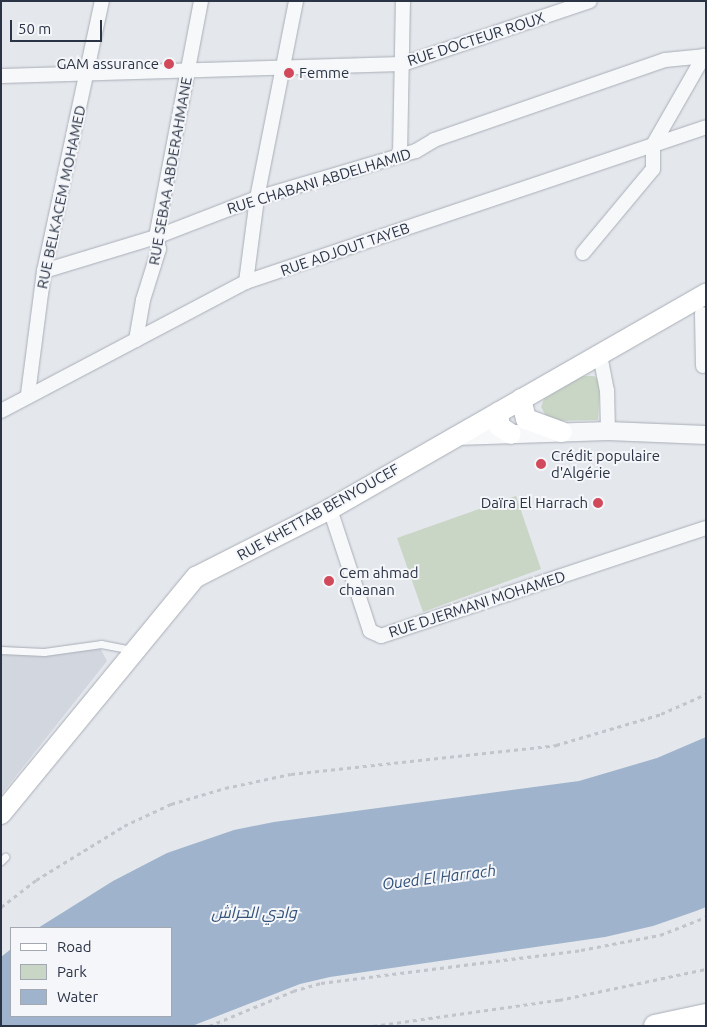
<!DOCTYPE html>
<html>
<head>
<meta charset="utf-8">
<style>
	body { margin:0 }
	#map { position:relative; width:707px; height:1027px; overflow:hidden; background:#e4e7ec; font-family:Ubuntu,Cairo,sans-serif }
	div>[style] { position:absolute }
	.built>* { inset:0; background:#d2d6de }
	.green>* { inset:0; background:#c9d6c5 }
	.water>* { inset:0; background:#9fb4cc }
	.path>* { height:2.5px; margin-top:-1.25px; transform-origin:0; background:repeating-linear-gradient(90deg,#c2c5cb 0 4px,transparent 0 8px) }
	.roads { filter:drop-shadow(0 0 1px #a9aeb7) drop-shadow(0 0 1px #a9aeb7) }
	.service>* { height:7px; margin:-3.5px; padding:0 3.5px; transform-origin:3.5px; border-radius:3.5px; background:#f7f8fa }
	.minor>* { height:14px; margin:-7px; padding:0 7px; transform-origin:7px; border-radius:7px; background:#f7f8fa }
	.tertiary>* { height:18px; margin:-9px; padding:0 9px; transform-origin:9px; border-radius:9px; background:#f7f8fa }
	.secondary>* { height:20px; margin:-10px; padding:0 10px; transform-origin:10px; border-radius:10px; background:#fff }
	.primary>* { height:22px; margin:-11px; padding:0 11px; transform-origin:11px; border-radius:11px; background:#fff }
	.dots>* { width:14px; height:14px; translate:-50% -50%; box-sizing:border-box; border:2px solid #f4f6f9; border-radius:50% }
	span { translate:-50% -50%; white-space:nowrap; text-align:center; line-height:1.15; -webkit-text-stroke:4px #f4f6f9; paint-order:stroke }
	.street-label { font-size:15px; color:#2b3445 }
	.poi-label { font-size:15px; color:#2b3445 }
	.right { translate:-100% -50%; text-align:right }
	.left { translate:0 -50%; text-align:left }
	.water-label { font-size:16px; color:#34527a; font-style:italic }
	.frame { position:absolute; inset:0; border:2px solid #2b3445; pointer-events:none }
	.legend { position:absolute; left:10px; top:927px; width:162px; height:90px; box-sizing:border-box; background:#f4f6f9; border:1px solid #a4a8b1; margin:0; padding:6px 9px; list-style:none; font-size:15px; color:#2b3445 }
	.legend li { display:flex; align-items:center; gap:10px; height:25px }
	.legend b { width:25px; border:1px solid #a4a8b1 }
	.scale { position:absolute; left:10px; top:20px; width:92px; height:22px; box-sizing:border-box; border:2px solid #2b3445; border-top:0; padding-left:6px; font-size:15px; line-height:18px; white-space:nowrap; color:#2b3445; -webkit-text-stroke:4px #f4f6f9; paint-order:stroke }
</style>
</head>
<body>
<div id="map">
	<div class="built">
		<div style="clip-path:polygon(97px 642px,107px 661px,1px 795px,1px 646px,48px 649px)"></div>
	</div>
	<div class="green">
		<div style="clip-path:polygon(583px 376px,594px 376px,600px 381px,598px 420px,555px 421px,546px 416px,541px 407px,544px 399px)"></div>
		<div style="clip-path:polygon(516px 496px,541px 569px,423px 612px,397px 538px)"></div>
	</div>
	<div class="water">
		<div style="clip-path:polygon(706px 737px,706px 907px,696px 911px,653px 926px,605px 937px,330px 977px,300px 984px,192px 1026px,1px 1026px,1px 957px,11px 949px,11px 1016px,171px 1016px,171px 928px,38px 928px,113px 881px,167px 853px,234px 830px,274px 822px,579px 781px,657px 758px)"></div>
	</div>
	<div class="path">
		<div style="left:1px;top:907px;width:44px;rotate:-37.6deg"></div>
		<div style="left:36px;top:880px;width:103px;rotate:-31.5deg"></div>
		<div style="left:124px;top:826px;width:52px;rotate:-25.1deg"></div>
		<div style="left:171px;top:804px;width:56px;rotate:-16.5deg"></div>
		<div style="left:225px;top:788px;width:67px;rotate:-12deg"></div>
		<div style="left:291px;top:774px;width:267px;rotate:-6.2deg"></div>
		<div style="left:556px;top:745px;width:109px;rotate:-16.4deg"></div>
		<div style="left:661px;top:714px;width:49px;rotate:-24deg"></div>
		<div style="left:209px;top:1026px;width:91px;rotate:-22.6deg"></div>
		<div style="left:293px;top:991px;width:29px;rotate:-16deg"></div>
		<div style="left:321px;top:983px;width:262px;rotate:-7.2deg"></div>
		<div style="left:581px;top:950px;width:80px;rotate:-10.8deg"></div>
		<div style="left:660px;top:935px;width:49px;rotate:-21.4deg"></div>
		<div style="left:373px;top:1026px;width:188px;rotate:-8deg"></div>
		<div style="left:559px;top:1000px;width:150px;rotate:-11.9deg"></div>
	</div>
	<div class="roads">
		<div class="service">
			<div style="left:1px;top:650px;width:43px;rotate:2.7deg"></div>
			<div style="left:44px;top:652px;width:58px;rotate:-8deg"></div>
			<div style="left:101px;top:644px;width:31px;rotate:11deg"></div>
			<div style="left:1px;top:861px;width:6px;rotate:-45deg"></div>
		</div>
		<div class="minor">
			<div style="left:1px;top:76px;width:402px;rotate:-1.7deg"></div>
			<div style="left:403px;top:64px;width:197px;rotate:-18.6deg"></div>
			<div style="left:400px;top:155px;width:154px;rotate:-88.9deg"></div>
			<div style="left:583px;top:253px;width:109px;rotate:-50.2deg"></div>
			<div style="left:653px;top:169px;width:24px;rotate:-90deg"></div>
			<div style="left:653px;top:145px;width:103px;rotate:-60.2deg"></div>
			<div style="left:44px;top:271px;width:117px;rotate:-16.9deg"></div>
			<div style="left:156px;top:237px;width:108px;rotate:-21.1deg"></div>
			<div style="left:257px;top:198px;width:166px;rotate:-16.5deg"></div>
			<div style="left:416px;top:151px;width:21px;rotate:-31deg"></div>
			<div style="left:434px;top:140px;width:244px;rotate:-19.1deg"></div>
			<div style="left:665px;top:60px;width:41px;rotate:-5.6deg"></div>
			<div style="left:246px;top:282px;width:85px;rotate:-82.5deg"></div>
			<div style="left:257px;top:198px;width:201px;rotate:-78.8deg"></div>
			<div style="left:702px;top:314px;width:52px;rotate:88.9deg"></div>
			<div style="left:136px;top:340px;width:41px;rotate:-80.1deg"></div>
			<div style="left:143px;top:300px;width:53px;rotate:-72.6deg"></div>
			<div style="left:159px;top:249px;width:12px;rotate:-104deg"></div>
			<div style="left:156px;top:237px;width:240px;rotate:-79.2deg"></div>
			<div style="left:600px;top:355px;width:36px;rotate:79deg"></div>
			<div style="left:607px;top:390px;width:41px;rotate:88.6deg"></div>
			<div style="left:28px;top:394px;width:124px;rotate:-82.6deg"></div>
			<div style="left:44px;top:271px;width:276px;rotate:-77.9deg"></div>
			<div style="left:1px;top:411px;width:277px;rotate:-27.8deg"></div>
			<div style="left:246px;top:282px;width:485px;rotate:-18.6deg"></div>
			<div style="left:330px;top:509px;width:128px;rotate:71.8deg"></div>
			<div style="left:370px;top:631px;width:12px;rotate:24deg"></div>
			<div style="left:381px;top:636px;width:342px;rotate:-18.4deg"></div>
		</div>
		<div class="tertiary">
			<div style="left:456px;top:436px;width:152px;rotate:-1.9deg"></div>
			<div style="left:608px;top:431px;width:98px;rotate:2.3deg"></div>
		</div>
		<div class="secondary">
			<div style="left:521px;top:399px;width:21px;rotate:76deg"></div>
			<div style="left:526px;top:419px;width:38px;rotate:20deg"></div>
			<div style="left:499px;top:412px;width:14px;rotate:90deg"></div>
			<div style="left:499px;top:426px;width:14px;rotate:34deg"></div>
			<div style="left:1px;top:814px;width:307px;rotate:-50.6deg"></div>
			<div style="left:196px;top:577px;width:150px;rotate:-26.9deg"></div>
			<div style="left:330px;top:509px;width:433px;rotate:-29.8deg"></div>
		</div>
		<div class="primary">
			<div style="left:655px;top:1026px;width:52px;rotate:-12.2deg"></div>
		</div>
	</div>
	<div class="dots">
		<div style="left:169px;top:64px;background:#d1495b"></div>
		<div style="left:289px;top:73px;background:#d1495b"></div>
		<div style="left:541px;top:464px;background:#d1495b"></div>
		<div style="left:598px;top:503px;background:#d1495b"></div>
		<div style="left:329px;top:581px;background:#d1495b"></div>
	</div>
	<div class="street-label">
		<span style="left:476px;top:39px;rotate:-18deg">RUE DOCTEUR ROUX</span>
		<span style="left:170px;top:171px;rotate:-80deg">RUE SEBAA ABDERAHMANE</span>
		<span style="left:319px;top:181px;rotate:-17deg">RUE CHABANI ABDELHAMID</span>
		<span style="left:61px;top:197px;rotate:-78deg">RUE BELKACEM MOHAMED</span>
		<span style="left:345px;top:249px;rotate:-19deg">RUE ADJOUT TAYEB</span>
		<span style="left:318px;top:512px;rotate:-29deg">RUE KHETTAB BENYOUCEF</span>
		<span style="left:477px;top:604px;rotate:-18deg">RUE DJERMANI MOHAMED</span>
	</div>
	<div class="poi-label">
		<span class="right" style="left:159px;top:64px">GAM assurance</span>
		<span class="left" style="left:299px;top:73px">Femme</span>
		<span class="left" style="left:551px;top:464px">Crédit populaire<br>d'Algérie</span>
		<span class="right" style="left:588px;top:503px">Daïra El Harrach</span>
		<span class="left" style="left:339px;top:581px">Cem ahmad<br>chaanan</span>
	</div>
	<div class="water-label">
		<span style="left:439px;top:877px;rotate:-7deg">Oued El Harrach</span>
		<span style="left:254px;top:912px">وادي الحراش</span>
	</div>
	<div class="frame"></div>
	<ul class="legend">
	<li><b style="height:6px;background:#fff"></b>Road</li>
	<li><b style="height:14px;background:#c9d6c5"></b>Park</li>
	<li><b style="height:14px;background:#9fb4cc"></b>Water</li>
	</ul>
	<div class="scale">50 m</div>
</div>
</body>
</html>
